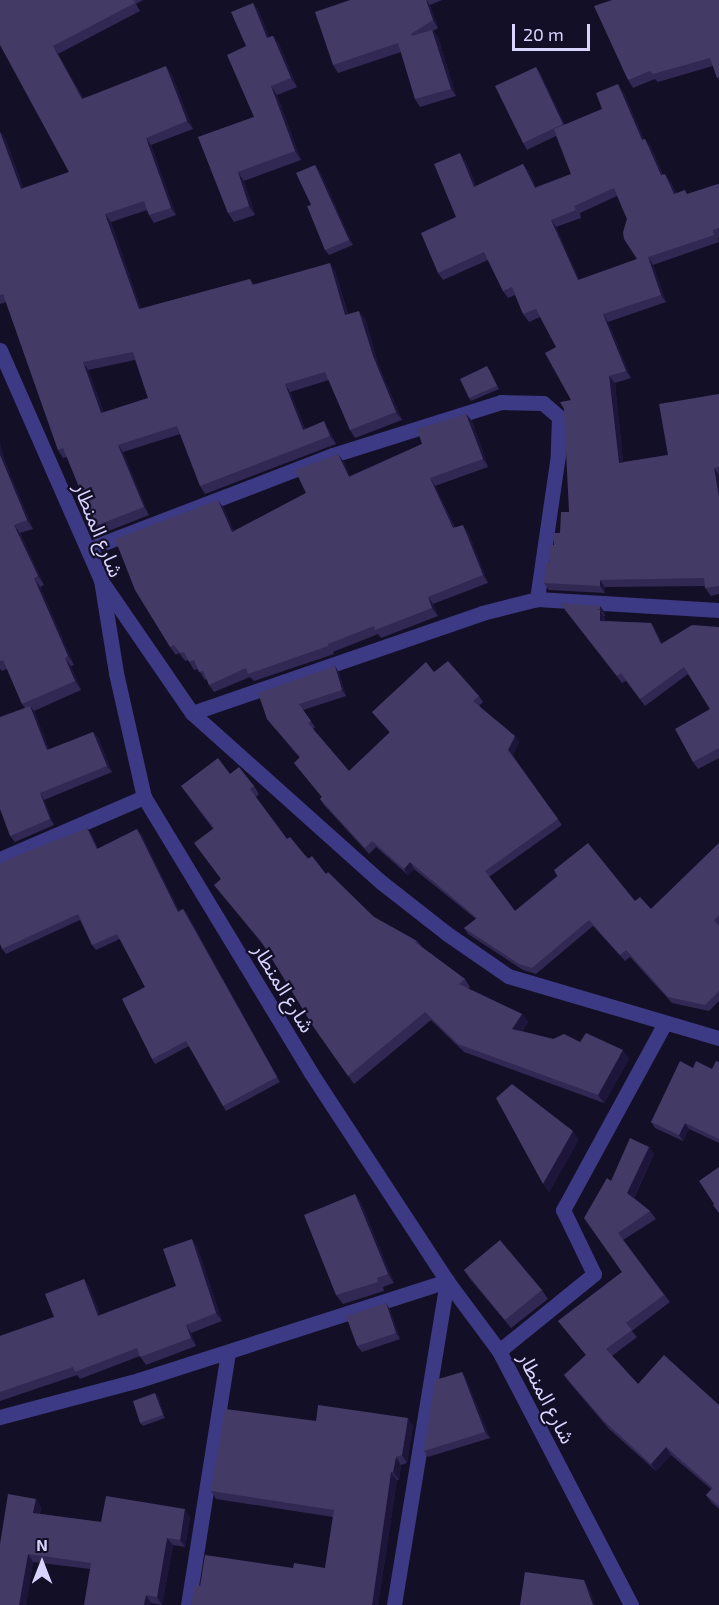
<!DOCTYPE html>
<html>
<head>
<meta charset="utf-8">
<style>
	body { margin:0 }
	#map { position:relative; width:719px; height:1605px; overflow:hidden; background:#130f26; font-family:"Exo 2","Noto Sans Arabic",sans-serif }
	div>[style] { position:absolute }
	.minor>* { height:15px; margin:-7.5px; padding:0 7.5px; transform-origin:7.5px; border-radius:7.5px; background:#3d3a85 }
	.wall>* { inset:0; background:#312854 }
	.shaded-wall>* { inset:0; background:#1d163a }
	.building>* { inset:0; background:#433a66 }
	span { translate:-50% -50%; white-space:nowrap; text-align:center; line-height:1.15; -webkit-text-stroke:4.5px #130f26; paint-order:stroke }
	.street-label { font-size:20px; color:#d9d4ff }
	.north { position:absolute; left:12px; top:1533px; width:60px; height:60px; -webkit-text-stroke:4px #130f26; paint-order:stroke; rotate:0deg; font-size:16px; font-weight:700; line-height:24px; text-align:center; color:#d9d4ff }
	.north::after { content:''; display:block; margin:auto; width:21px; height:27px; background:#d9d4ff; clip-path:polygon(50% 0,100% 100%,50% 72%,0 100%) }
	.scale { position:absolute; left:512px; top:24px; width:78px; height:27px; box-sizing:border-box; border:3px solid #d9d4ff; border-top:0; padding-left:8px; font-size:18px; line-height:21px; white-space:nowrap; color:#d9d4ff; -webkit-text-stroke:4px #130f26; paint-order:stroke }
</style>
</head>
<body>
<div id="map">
	<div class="minor">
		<div style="left:0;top:350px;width:251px;rotate:66.3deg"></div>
		<div style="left:101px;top:580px;width:94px;rotate:80.8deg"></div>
		<div style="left:116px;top:673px;width:127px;rotate:77.3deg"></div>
		<div style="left:144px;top:797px;width:323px;rotate:58.8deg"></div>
		<div style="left:311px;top:1073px;width:249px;rotate:56.8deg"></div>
		<div style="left:447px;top:1281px;width:87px;rotate:53.4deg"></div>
		<div style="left:499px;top:1351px;width:286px;rotate:62.5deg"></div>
		<div style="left:88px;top:549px;width:262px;rotate:-21deg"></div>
		<div style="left:333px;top:455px;width:176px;rotate:-17.5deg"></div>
		<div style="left:501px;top:402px;width:42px;rotate:1.4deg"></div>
		<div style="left:543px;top:403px;width:21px;rotate:41deg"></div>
		<div style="left:559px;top:417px;width:38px;rotate:92deg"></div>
		<div style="left:558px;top:455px;width:146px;rotate:98.3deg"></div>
		<div style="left:104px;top:585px;width:155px;rotate:55.5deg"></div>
		<div style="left:192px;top:713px;width:254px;rotate:41.8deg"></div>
		<div style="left:381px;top:882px;width:83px;rotate:38.1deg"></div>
		<div style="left:446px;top:933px;width:75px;rotate:34.7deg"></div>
		<div style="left:508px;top:976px;width:220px;rotate:16.4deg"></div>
		<div style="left:192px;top:713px;width:307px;rotate:-19deg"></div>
		<div style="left:482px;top:613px;width:57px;rotate:-14.3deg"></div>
		<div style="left:537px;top:599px;width:182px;rotate:3.5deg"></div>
		<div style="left:0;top:859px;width:157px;rotate:-23.3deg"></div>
		<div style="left:499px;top:1351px;width:122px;rotate:-39deg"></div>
		<div style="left:594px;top:1274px;width:71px;rotate:-115.8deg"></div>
		<div style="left:563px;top:1210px;width:213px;rotate:-61.4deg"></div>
		<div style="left:0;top:1417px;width:144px;rotate:-14.9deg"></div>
		<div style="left:139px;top:1380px;width:324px;rotate:-17.8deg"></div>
		<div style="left:447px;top:1281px;width:328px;rotate:99.3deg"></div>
		<div style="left:188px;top:1605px;width:256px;rotate:-81deg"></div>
	</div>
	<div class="wall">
		<div style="clip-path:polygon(evenodd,0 0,143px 0,136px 4px,140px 11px,58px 54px,83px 98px,171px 73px,193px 129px,151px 145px,176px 215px,154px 223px,149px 215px,147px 210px,111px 222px,141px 309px,250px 279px,254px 285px,335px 271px,348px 314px,365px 318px,378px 364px,402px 420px,355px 438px,350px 430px,329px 380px,290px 392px,305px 429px,329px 429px,336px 444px,205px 494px,200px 486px,180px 434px,123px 452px,149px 515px,101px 534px,95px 526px,67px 457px,63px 458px,58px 450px,6px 302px,0 304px,0 132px,6px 140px,23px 188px,69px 172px,0 0,135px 360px,148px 398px,104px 413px,88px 370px,135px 360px)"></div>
		<div style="clip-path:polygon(350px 0,442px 0,430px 5px,438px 28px,433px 31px,438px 37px,456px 96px,420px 107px,415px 99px,401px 52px,338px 73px,333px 65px)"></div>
		<div style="clip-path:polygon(719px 0,719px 80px,713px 66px,658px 82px,655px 79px,633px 88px,628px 80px)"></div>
		<div style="clip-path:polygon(253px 3px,259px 12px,269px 37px,273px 36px,279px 44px,297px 87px,277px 95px,301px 160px,244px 181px,255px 215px,234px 222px,228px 213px,198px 137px,254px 117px)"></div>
		<div style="clip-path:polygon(evenodd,536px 67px,540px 73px,565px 125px,602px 109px,623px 91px,644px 140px,645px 139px,651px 147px,663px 175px,670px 181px,676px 193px,688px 194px,719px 184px,719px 237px,718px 238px,719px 242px,653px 265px,666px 302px,608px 322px,631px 378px,615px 383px,623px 462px,668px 455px,719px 394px,719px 594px,711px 596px,705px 588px,705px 586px,605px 587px,605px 593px,549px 590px,544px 583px,554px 545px,569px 512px,571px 400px,556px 347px,540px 317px,529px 322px,523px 314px,515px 295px,508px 298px,503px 291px,488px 260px,443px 280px,438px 273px,456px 217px,465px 160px,476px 186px,523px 164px,528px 171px,536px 187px,571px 174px,556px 136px,527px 150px,523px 143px,536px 67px,617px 196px,627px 219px,637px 259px,579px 280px,556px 227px,581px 218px,580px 213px,617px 196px)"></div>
		<div style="clip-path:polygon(315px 165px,319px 170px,353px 245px,329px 255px,325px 250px,311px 205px)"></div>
		<div style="clip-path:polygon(489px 369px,499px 389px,471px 401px,469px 398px)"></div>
		<div style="clip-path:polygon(466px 414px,472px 421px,488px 467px,435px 486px,455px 528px,468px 532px,488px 583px,433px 604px,438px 616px,381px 638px,378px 634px,333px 652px,334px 654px,254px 681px,250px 677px,214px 692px,209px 685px,207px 679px,205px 680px,198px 669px,194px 670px,188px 660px,185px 661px,179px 653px,176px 655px,170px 647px,223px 507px,234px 531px,306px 493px,344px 462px,350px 476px,422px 444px)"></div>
		<div style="clip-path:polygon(0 444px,5px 462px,33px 529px,20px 533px,44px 585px,40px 587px,74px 665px,71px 666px,81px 690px,34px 711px,49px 750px,93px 732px,98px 738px,112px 772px,44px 800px,54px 825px,15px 842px,10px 836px,25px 708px,22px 704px,7px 669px,2px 671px,0 669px)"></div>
		<div style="clip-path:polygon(600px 606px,605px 613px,605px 616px,604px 616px,605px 621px,651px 623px,656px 631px,662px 643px,719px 627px,719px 758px,698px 769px,693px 762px,710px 709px,688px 674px,645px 706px,626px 681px,622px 683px,565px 610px)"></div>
		<div style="clip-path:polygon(335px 666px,339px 673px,346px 696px,303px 710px,315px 727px,313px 729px,349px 771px,390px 733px,372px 712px,434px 672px,479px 696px,483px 702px,479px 706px,519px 742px,513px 756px,562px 825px,489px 877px,515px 911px,557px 876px,554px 870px,635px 901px,651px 909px,719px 843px,719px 1001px,709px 1011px,672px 1003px,630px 957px,625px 961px,593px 926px,536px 974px,523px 970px,468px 934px,464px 928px,476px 919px,414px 869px,408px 875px,376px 847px,369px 854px,324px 805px,320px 799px,322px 797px,294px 763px,300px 758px,267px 719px)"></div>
		<div style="clip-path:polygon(230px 774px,254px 786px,259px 794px,256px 797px,287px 839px,374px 917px,417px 941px,422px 947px,465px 979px,470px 987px,468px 989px,522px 1014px,528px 1022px,522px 1031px,553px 1039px,580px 1042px,629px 1059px,604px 1103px,464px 1052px,431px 1020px,354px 1084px,315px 1029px,264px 946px,214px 885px,221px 879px,213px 829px,181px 786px)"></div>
		<div style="clip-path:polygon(87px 828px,91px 833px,98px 849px,141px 834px,179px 911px,183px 909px,187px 914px,280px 1082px,226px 1111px,189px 1046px,155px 1064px,152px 1059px,145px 987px,120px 939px,96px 950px,92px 945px,80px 920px,6px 954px,2px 949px)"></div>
		<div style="clip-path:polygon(719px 1062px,719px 1143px,689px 1129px,683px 1141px,655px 1128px,651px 1122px,693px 1068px,712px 1069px)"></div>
		<div style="clip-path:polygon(649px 1147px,654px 1154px,634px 1198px,650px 1211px,656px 1219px,623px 1240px,670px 1302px,632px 1331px,637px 1337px,612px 1356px,638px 1384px,719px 1405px,719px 1509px,712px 1503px,706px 1495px,711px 1489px,671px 1455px,656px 1471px,609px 1429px,569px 1382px,564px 1375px,586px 1355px,558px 1321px,622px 1272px,611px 1181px)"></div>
		<div style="clip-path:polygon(355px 1194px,361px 1203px,394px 1283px,383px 1287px,384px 1291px,343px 1304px,336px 1295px)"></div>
		<div style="clip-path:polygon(197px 1246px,222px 1321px,191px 1333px,196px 1346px,146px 1365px,140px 1356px,80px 1379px,77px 1375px,0 1401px,0 1336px,54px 1317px,84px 1279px,89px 1287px,100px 1315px,176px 1286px)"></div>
		<div style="clip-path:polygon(464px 1270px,542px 1290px,548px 1299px,511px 1328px,470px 1279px)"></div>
		<div style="clip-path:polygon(386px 1303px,390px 1310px,400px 1339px,362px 1352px,357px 1346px)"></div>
		<div style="clip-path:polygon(462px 1372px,466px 1379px,490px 1438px,428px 1457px,424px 1451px)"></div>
		<div style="clip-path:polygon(158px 1396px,165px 1418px,143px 1426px,140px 1423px)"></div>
		<div style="clip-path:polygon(316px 1421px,413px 1426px,407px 1463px,401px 1465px,399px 1480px,397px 1480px,378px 1605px,191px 1605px,200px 1586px,293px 1568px,325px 1568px,333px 1517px,216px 1499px,211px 1491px)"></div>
		<div style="clip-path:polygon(41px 1506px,40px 1514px,101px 1522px,190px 1517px,185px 1547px,173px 1545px,162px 1605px,151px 1603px,90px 1569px,33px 1562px,26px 1605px,0 1605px)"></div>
	</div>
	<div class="shaded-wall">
		<div style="clip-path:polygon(426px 0,430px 5px,438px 28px,433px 20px)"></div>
		<div style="clip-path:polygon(253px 3px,259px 12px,273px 46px,267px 38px)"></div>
		<div style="clip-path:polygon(432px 30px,438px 37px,456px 96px,451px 89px)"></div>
		<div style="clip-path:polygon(273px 36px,279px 44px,297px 87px,291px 78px)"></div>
		<div style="clip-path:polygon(53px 46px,58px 54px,87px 106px,82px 99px)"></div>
		<div style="clip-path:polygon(166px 66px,171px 73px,193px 129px,187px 121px)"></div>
		<div style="clip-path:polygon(536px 67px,540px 73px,568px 130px,563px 124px)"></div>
		<div style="clip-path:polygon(618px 84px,623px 91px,647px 148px,642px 140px)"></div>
		<div style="clip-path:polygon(271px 86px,277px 95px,301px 160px,295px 151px)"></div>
		<div style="clip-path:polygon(0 132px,6px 140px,26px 197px,21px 189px)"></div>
		<div style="clip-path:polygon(146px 138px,151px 145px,176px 215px,171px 208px)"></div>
		<div style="clip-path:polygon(645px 139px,651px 147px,666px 183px,661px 175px)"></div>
		<div style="clip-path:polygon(460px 153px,465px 160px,479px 194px,474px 187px)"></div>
		<div style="clip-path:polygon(523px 164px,528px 171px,540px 195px,535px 188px)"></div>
		<div style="clip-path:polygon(315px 165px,319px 170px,353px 245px,349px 240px)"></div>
		<div style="clip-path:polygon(238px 172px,244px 181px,255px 215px,249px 206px)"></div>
		<div style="clip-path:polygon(665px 174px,670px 181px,679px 201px,674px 194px)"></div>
		<div style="clip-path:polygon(105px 214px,111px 222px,144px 317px,139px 309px)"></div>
		<div style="clip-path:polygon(551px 220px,556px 227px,583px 287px,578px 280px)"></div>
		<div style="clip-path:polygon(648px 257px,653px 265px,666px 302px,661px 295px)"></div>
		<div style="clip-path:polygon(330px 263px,335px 271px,350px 323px,345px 315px)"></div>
		<div style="clip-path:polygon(359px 311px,365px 318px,378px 364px,402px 420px,396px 412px,373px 356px)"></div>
		<div style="clip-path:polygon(603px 314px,608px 322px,631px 378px,626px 371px)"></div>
		<div style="clip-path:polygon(83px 362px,88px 370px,107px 421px,101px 413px)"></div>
		<div style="clip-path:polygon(609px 376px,615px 383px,624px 470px,619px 463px)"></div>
		<div style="clip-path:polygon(285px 384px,290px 392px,308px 437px,303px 430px)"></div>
		<div style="clip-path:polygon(466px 414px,472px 421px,488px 467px,483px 459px)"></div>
		<div style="clip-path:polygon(324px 421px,329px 429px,336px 444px,330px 436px)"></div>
		<div style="clip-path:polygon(0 444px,5px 462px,33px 529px,27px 520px,0 455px)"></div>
		<div style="clip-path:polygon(118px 445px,123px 452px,149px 515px,144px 507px)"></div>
		<div style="clip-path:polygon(338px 454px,344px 462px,354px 485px,349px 477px)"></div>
		<div style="clip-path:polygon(714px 468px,719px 475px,719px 497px)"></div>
		<div style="clip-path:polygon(430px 478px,435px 486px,458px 536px,453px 528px)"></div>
		<div style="clip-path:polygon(218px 500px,223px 507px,238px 539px,232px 532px)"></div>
		<div style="clip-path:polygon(14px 525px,20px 533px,44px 585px,38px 576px)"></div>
		<div style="clip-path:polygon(463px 525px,468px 532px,488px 583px,483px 575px)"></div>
		<div style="clip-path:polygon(34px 578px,40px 587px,74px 665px,68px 656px)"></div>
		<div style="clip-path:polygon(600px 580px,605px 587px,605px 593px,600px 586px)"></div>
		<div style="clip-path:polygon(428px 597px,433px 604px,438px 616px,432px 608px)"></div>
		<div style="clip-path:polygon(600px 606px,605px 613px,605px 616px,600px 609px)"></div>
		<div style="clip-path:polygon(600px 610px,605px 618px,605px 628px,600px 621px)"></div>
		<div style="clip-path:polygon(651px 623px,656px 631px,666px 651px,661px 644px)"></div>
		<div style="clip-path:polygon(65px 658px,71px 666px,81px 690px,75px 681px)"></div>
		<div style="clip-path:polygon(335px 666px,339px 673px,346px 696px,342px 690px)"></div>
		<div style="clip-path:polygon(30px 706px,35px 712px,51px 756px,47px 750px)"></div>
		<div style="clip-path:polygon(93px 732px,98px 738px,112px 772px,107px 766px)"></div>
		<div style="clip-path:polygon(515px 736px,519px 742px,513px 756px,508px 750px)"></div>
		<div style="clip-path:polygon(40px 793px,44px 800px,54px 825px,50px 819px)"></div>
		<div style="clip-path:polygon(87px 828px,91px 833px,100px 855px,97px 849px)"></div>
		<div style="clip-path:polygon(137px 829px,141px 834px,182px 917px,178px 912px)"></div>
		<div style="clip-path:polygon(410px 862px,414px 869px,408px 875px,404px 869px)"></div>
		<div style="clip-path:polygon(183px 909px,187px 914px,280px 1082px,277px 1077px)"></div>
		<div style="clip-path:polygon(522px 1014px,528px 1022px,517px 1037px,512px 1029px)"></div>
		<div style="clip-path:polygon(623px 1050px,629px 1059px,604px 1103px,598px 1095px)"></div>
		<div style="clip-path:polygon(685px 1123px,689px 1129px,683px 1141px,679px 1135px)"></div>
		<div style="clip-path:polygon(573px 1131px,579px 1140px,549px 1193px,543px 1184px)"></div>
		<div style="clip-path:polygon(649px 1147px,654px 1154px,632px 1201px,627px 1193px)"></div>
		<div style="clip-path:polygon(355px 1194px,361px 1203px,394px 1283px,388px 1274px)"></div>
		<div style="clip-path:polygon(192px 1239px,197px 1246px,222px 1321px,216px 1313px)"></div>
		<div style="clip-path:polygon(84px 1279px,89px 1287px,103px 1324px,98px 1316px)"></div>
		<div style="clip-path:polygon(386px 1303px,390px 1310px,400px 1339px,396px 1333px)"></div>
		<div style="clip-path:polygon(186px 1325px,191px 1333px,196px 1346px,191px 1338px)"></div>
		<div style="clip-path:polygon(462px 1372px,466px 1379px,490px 1438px,485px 1432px)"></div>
		<div style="clip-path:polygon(155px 1393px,158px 1396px,165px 1418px,163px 1415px)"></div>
		<div style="clip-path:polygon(408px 1418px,413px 1426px,407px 1463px,402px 1455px)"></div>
		<div style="clip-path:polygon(666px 1447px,671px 1455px,656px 1471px,651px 1464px)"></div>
		<div style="clip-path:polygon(396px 1457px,401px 1465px,399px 1480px,393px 1472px)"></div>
		<div style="clip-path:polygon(391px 1472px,397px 1480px,378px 1605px,372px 1605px)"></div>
		<div style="clip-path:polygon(36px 1499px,41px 1506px,38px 1520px,33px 1513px)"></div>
		<div style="clip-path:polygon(185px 1509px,190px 1517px,185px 1547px,180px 1540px)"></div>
		<div style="clip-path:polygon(167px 1538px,173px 1545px,162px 1605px,157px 1597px)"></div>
		<div style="clip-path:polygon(28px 1554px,33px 1562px,26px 1605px,19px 1605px)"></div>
		<div style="clip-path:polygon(584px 1580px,589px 1588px,595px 1605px,593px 1605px)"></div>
		<div style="clip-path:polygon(146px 1595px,151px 1603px,151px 1605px,144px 1605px)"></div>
	</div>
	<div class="building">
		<div style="clip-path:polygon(evenodd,0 0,133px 0,135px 3px,53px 46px,82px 99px,166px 66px,187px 121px,146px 138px,171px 208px,149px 215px,144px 201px,105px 214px,139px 309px,250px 279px,252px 285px,330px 263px,345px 315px,359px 311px,373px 356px,396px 412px,350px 430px,325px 372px,285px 384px,303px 430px,324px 421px,330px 436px,200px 486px,177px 426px,118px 445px,144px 507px,95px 526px,63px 448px,58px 450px,3px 294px,0 295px,0 132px,21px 189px,69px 172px,0 45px,0 0,133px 352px,148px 398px,101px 413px,83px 362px,133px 352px)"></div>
		<div style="clip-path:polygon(350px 0,426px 0,433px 20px,411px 34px,412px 36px,432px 30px,451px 89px,415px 99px,398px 43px,333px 65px,315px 12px)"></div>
		<div style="clip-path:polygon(612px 0,719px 0,719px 77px,717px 78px,710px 58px,653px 74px,650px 71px,628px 80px,594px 6px)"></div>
		<div style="clip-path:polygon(253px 3px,267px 38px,273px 36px,291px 78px,271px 86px,295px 151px,238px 172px,249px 206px,228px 213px,198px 137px,254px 117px,227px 55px,246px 46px,231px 12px)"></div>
		<div style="clip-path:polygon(536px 67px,563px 124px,523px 143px,495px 86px)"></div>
		<div style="clip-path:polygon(evenodd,618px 84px,642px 140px,645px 139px,661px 175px,665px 174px,674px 194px,685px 190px,687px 194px,718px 184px,719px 185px,719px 228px,713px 230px,714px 235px,648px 257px,661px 295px,603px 314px,626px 371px,609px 376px,619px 463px,668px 455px,659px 404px,719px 394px,719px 467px,714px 468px,719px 497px,719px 586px,705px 588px,704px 578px,600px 580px,600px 586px,544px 583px,546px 563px,550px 563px,550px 545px,554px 545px,554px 533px,560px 533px,561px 512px,569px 512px,564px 409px,560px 402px,571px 400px,545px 353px,556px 347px,536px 309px,523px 314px,512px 287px,503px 291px,484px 252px,438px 273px,421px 233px,456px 217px,434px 164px,460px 153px,474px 187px,523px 164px,535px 188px,571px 174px,554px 129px,602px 109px,596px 93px,618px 84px,614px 188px,627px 219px,623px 232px,624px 239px,637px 259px,578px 280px,551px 220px,576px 210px,574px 206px,614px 188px)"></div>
		<div style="clip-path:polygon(315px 165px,349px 240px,325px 250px,307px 206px,311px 205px,296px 173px)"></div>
		<div style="clip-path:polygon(487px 366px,497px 386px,469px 398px,460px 379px)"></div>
		<div style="clip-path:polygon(466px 414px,483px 459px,430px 478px,453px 528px,463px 525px,483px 575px,428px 597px,432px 608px,375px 630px,374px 626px,328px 644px,328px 646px,248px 674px,246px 668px,209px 685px,203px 671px,199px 672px,194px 660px,189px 662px,184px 652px,180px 653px,174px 645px,170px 647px,135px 590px,115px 539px,218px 500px,232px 532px,306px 493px,295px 470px,338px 454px,349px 477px,422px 444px,417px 429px)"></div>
		<div style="clip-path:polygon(0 455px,27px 520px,14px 525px,38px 576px,34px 578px,68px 656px,65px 658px,75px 681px,22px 704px,3px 660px,0 661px)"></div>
		<div style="clip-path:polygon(560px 603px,600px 606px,600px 609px,596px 610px,600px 610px,600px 621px,651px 623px,661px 644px,692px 625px,719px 627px,719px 748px,693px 762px,675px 729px,710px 709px,684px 667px,640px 699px,621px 673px,617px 676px)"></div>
		<div style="clip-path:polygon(448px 661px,479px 696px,473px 701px,515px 736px,508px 750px,558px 819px,485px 871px,515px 911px,558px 876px,554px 870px,588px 843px,635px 901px,640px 897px,651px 909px,719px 843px,719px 915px,714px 920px,719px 926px,719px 991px,705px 1005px,668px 997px,626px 950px,620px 955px,589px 920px,532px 968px,519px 964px,464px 928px,477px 918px,410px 862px,404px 869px,372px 841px,365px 848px,320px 799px,322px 797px,294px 763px,300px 757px,267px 719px,258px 693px,335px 666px,342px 690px,299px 704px,311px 721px,308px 723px,349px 771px,390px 732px,372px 712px,426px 662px,434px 672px)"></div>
		<div style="clip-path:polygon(30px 706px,47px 750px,93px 732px,107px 766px,40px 793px,50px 819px,10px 836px,0 809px,0 717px)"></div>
		<div style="clip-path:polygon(218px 758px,230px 774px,239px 767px,254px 786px,250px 789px,287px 839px,290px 837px,308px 859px,312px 856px,326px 874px,328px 872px,374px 917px,417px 941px,415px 942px,465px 979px,459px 984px,522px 1014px,512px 1029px,553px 1039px,564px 1034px,580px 1042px,586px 1033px,623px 1050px,598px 1095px,458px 1044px,425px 1012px,348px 1076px,315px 1029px,261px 941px,214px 885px,221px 879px,194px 843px,214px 828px,181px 786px)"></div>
		<div style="clip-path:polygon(87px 828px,97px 849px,137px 829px,178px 912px,183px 909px,277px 1077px,223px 1106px,186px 1041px,152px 1059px,122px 999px,145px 987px,117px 934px,92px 945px,78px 914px,2px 949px,0 944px,0 864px,18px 855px)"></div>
		<div style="clip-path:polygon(680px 1061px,693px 1068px,696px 1061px,712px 1069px,716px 1061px,719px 1062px,719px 1139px,685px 1123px,679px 1135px,651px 1122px)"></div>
		<div style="clip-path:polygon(512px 1084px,573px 1131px,543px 1184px,496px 1098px)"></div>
		<div style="clip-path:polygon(630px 1138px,649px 1147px,627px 1193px,650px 1211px,618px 1233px,664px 1295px,626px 1323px,632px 1330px,606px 1349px,638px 1384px,664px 1355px,719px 1405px,719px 1506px,706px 1495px,713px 1488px,666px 1447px,651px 1464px,604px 1421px,564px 1375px,586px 1355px,558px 1321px,622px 1272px,584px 1218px,607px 1178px,611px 1181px)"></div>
		<div style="clip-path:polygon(719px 1167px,719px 1213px,713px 1205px,714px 1204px,699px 1181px)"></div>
		<div style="clip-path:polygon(355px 1194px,388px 1274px,377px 1278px,378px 1282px,336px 1295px,304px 1215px)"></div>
		<div style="clip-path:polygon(192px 1239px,216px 1313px,186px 1325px,191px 1338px,140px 1357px,137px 1348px,75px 1372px,73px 1367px,0 1392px,0 1336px,54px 1317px,45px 1294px,84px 1279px,98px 1316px,176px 1286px,163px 1249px)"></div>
		<div style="clip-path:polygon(500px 1240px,542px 1290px,505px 1320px,464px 1270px)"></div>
		<div style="clip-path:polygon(386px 1303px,396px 1333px,357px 1346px,346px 1316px)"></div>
		<div style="clip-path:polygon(462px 1372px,485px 1432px,424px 1451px,435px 1380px)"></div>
		<div style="clip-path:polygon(155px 1393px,163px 1415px,140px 1423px,133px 1401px)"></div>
		<div style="clip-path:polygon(318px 1405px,408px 1418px,402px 1455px,396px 1457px,393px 1472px,391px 1472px,372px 1605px,191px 1605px,195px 1585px,200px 1586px,205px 1555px,293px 1568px,294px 1563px,325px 1568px,334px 1510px,211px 1491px,225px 1409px,316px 1421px)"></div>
		<div style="clip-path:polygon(8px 1494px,36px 1499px,33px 1513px,101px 1522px,106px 1496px,185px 1509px,180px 1540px,167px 1538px,157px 1597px,146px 1595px,144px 1605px,84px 1605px,91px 1563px,28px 1554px,19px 1605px,0 1605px,0 1544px)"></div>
		<div style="clip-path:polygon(525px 1572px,584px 1580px,593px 1605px,520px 1605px)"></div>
	</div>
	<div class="street-label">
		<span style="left:99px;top:530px;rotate:68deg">شارع المنطار</span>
		<span style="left:284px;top:988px;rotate:59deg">شارع المنطار</span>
		<span style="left:547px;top:1398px;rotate:63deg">شارع المنطار</span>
	</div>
	<div class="north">N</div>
	<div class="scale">20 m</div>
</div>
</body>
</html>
